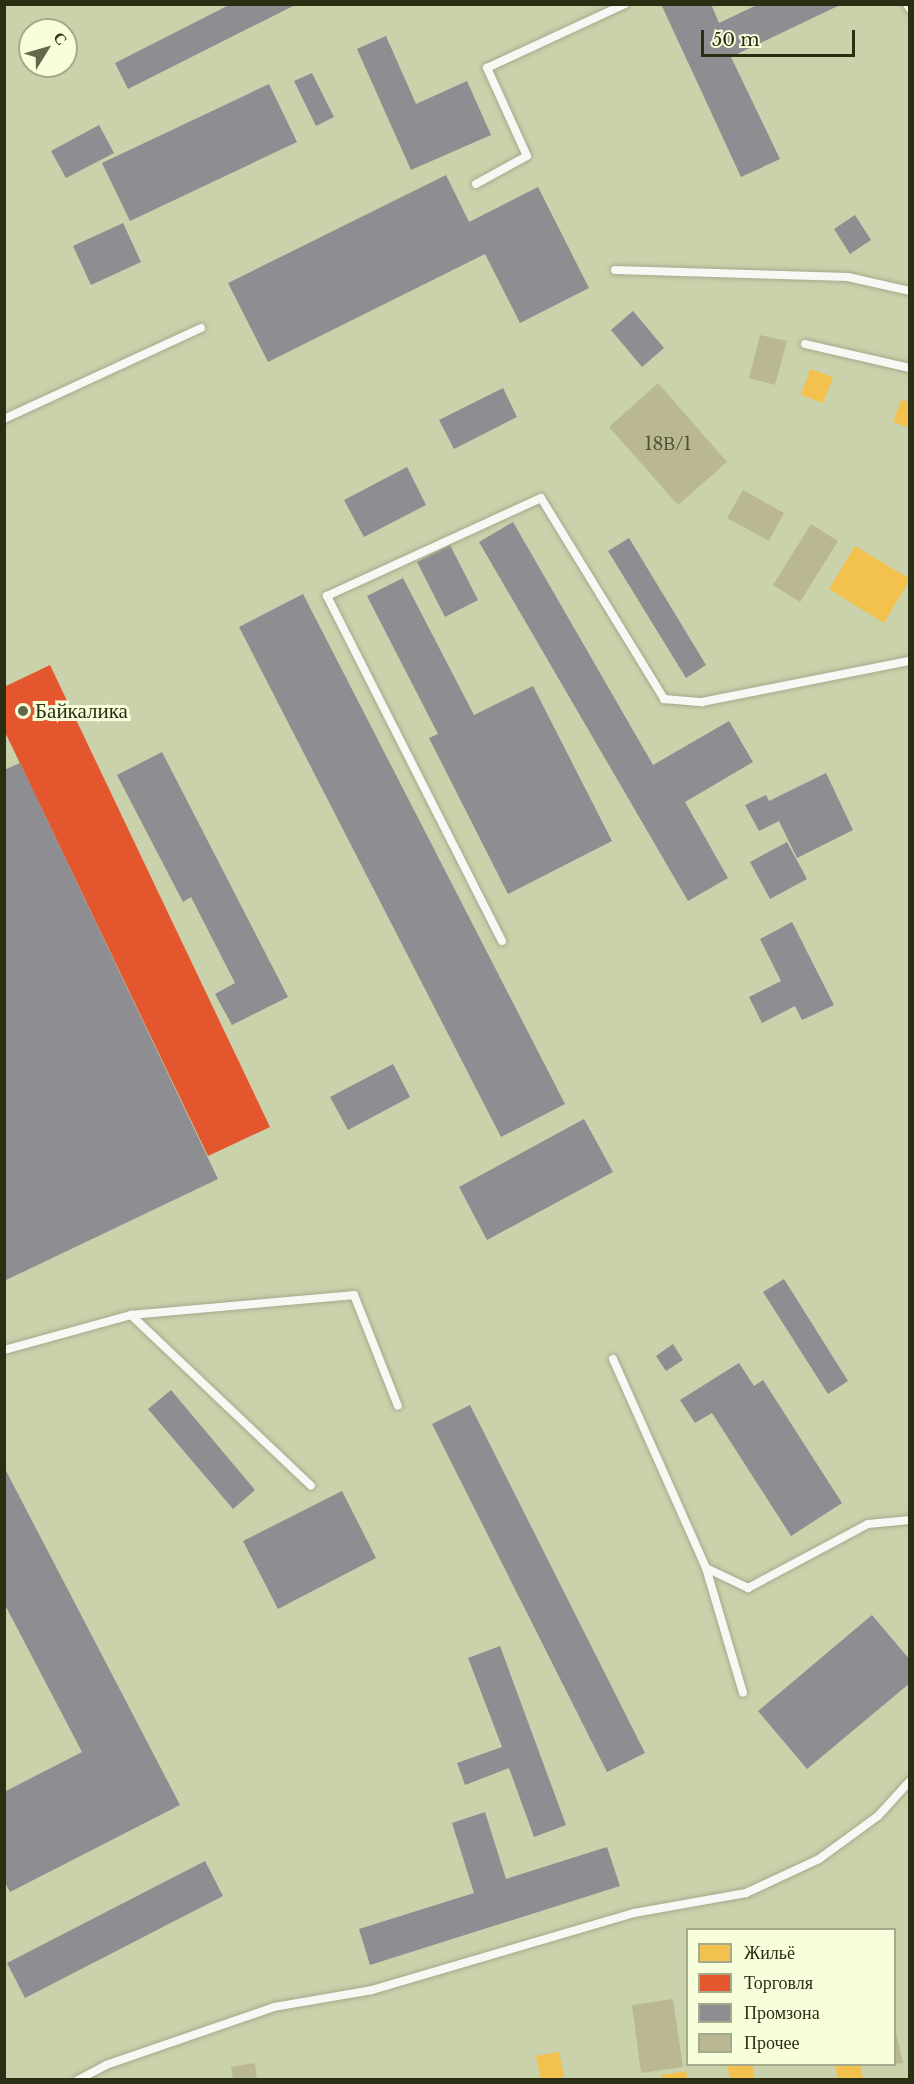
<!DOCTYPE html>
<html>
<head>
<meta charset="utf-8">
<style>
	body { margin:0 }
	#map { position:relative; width:914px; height:2084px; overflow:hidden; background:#cad2ac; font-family:"Libre Baskerville",serif }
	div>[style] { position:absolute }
	.homes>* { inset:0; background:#f2c14e }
	.shops>* { inset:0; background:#e4572e }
	.industry>* { inset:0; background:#8d8d92 }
	.building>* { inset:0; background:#b9b892 }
	.roads { filter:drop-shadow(0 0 2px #a4aa8c) drop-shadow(0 0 2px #a4aa8c) }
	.lane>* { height:8px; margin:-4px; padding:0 4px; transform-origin:4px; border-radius:4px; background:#f7f8f3 }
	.dots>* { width:16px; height:16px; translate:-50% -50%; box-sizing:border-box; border:3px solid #f6fedc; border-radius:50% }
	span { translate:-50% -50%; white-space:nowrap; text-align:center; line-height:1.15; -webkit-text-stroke:6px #f6fedc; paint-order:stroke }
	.number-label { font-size:18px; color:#4e5134 }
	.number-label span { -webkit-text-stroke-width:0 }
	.poi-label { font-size:21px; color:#2a2f14 }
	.left { translate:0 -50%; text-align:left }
	.frame { position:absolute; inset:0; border:6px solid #2a2f14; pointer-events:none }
	.legend { position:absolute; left:686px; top:1928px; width:210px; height:138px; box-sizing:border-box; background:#f6fedc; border:2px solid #a4ab8c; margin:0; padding:8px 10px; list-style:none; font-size:18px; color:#2a2f14 }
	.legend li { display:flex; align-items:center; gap:12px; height:30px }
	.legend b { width:30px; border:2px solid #a4ab8c }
	.north { position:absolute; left:18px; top:18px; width:60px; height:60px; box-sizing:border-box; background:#f6fedc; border:2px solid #a4ab8c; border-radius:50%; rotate:53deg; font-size:16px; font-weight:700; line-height:24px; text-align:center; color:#2a2f14 }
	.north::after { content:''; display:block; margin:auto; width:21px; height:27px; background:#626849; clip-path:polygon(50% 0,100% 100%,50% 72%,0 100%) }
	.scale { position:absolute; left:701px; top:30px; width:154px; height:27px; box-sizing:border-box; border:3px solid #2a2f14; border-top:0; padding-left:8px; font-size:18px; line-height:21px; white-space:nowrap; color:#2a2f14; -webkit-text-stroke:4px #f6fedc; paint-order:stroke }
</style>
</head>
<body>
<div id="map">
	<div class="homes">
		<div style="clip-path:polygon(810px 369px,833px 377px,823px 403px,801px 395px)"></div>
		<div style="clip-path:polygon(901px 400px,910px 402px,910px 428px,893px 422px)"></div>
		<div style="clip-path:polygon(855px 546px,910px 579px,884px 623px,829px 589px)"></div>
		<div style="clip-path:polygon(559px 2052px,564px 2077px,541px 2080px,536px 2056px)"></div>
		<div style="clip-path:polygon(727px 2064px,752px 2064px,755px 2080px,730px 2080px)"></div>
		<div style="clip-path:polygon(835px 2064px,860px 2064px,863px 2079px,838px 2080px)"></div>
		<div style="clip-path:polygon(686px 2071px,688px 2080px,663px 2080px,662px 2075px)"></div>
	</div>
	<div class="shops">
		<div style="clip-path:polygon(50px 665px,270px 1127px,208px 1156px,4px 730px,4px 687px)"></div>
	</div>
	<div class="industry">
		<div style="clip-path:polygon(231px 4px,297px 4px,128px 89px,115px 63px)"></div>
		<div style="clip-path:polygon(661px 4px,711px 4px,719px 23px,759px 4px,842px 4px,731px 57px,780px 159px,741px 177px)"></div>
		<div style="clip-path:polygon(386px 36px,416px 104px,467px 81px,491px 135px,411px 170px,357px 49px)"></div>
		<div style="clip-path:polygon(312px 73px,334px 117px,316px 126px,294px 81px)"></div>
		<div style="clip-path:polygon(269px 84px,297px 142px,130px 221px,102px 163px)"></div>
		<div style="clip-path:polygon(99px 125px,114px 153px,66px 178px,51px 151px)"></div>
		<div style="clip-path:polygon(446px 175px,469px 222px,538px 187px,589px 288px,520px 323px,485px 254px,268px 362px,228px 283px)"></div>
		<div style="clip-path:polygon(855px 215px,871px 240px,850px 254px,834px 229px)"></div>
		<div style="clip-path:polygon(123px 223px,141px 262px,91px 285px,73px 246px)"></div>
		<div style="clip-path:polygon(633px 311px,664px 348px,642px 367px,611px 330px)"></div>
		<div style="clip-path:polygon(503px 388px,517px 417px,454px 449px,439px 420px)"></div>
		<div style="clip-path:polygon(407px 467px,426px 505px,364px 537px,344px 500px)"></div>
		<div style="clip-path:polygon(513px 522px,653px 765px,729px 721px,753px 762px,685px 802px,728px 878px,688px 901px,479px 542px)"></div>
		<div style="clip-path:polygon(629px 538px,706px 665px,686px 678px,608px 551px)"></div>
		<div style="clip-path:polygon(450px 545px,478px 600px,445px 617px,417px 562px)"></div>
		<div style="clip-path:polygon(403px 578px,474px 715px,533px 686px,612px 841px,508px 894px,429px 738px,438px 734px,367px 596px)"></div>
		<div style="clip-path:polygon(303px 594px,565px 1104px,501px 1137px,239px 627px)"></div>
		<div style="clip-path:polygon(162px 752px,288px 997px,232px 1025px,215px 994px,235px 983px,191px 897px,183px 902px,117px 775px)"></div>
		<div style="clip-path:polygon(20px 763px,218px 1179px,4px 1281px,4px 770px)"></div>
		<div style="clip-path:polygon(826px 773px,853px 830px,797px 858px,779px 821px,759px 831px,745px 805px,766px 795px,769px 801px)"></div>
		<div style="clip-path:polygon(787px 842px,807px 879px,770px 899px,750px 862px)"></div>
		<div style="clip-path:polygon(792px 922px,834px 1005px,802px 1020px,795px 1006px,762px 1023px,749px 997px,781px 981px,760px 939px)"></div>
		<div style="clip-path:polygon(393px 1064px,410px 1097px,348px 1130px,330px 1097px)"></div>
		<div style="clip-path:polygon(584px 1119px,613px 1172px,487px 1240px,459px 1187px)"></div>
		<div style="clip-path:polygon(784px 1279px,848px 1381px,828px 1394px,763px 1292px)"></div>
		<div style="clip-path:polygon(673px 1344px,683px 1360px,666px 1371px,656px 1356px)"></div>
		<div style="clip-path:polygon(739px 1363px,754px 1386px,763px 1380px,842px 1503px,791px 1536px,712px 1413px,695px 1423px,680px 1400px)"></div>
		<div style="clip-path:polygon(171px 1390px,255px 1490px,233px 1509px,148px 1409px)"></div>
		<div style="clip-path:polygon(470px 1405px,645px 1753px,607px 1772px,432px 1424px)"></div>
		<div style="clip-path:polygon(4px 1467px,180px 1805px,10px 1892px,4px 1881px,4px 1792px,82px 1752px,4px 1603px)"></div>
		<div style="clip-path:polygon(342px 1491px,376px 1558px,278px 1609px,243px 1541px)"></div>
		<div style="clip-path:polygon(872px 1615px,910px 1660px,910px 1683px,807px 1769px,758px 1711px)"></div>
		<div style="clip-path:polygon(500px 1646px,566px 1825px,534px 1837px,509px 1768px,465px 1785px,457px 1763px,502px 1747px,468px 1658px)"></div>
		<div style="clip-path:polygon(485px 1812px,506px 1879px,607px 1847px,620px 1886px,370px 1965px,359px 1929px,474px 1893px,452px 1823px)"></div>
		<div style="clip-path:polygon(205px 1861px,223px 1896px,25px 1998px,7px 1963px)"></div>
	</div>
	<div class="building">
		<div style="clip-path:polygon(760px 335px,787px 341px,775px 385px,749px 378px)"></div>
		<div style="clip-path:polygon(658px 383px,727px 462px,678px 505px,609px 427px)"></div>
		<div style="clip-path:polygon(743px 490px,784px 513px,769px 541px,727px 518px)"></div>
		<div style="clip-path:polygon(811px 524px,838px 541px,800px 602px,773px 585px)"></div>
		<div style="clip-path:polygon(673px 1999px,683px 2067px,641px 2073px,632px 2005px)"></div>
		<div style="clip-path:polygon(894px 2023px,903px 2063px,894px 2064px)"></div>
		<div style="clip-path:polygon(255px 2063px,257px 2080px,233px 2080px,231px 2067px)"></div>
	</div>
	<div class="roads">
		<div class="lane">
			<div style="left:907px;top:4px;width:6px;rotate:59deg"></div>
			<div style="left:476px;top:184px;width:58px;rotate:-28.8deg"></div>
			<div style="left:527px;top:156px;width:97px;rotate:-114.4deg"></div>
			<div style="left:487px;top:68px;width:152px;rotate:-24.9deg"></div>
			<div style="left:615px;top:270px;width:233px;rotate:1.7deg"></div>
			<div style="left:848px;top:277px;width:64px;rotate:12.7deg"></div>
			<div style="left:805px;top:344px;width:108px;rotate:12.9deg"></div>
			<div style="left:4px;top:419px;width:217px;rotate:-24.8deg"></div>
			<div style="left:502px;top:941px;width:387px;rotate:-116.9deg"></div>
			<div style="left:327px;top:596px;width:235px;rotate:-24.6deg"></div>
			<div style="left:541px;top:498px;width:236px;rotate:58.5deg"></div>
			<div style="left:664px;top:699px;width:38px;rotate:5deg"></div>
			<div style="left:702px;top:702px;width:212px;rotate:-11.2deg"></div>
			<div style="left:131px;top:1315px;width:224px;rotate:-5.1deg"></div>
			<div style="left:354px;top:1295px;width:119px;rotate:68.4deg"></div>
			<div style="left:4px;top:1350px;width:132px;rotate:-15.4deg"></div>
			<div style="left:131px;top:1315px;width:248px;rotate:43.5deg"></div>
			<div style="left:613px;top:1359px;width:229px;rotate:66deg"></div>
			<div style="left:706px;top:1568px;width:47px;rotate:25.5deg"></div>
			<div style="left:748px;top:1588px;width:136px;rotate:-28.1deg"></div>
			<div style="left:868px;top:1524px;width:42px;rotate:-5.4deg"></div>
			<div style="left:706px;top:1568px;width:130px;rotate:73.5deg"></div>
			<div style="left:78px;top:2080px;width:32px;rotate:-28deg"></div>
			<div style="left:106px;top:2065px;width:178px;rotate:-19deg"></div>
			<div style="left:274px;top:2007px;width:99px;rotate:-9.8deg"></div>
			<div style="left:372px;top:1990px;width:273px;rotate:-16.4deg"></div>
			<div style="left:634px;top:1913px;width:114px;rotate:-10.1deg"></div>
			<div style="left:746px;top:1893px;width:81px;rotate:-25deg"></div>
			<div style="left:819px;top:1859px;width:73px;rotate:-36.1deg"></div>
			<div style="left:878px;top:1816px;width:47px;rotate:-47.6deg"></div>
		</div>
	</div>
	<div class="dots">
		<div style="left:23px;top:711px;background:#626849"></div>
	</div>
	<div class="number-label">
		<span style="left:668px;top:444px">18В/1</span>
	</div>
	<div class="poi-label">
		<span class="left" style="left:35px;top:711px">Байкалика</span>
	</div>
	<div class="frame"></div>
	<ul class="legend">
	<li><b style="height:16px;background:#f2c14e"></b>Жильё</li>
	<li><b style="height:16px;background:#e4572e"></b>Торговля</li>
	<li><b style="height:16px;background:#8d8d92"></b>Промзона</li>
	<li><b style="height:16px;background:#b9b892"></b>Прочее</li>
	</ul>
	<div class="north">С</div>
	<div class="scale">50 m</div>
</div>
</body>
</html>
